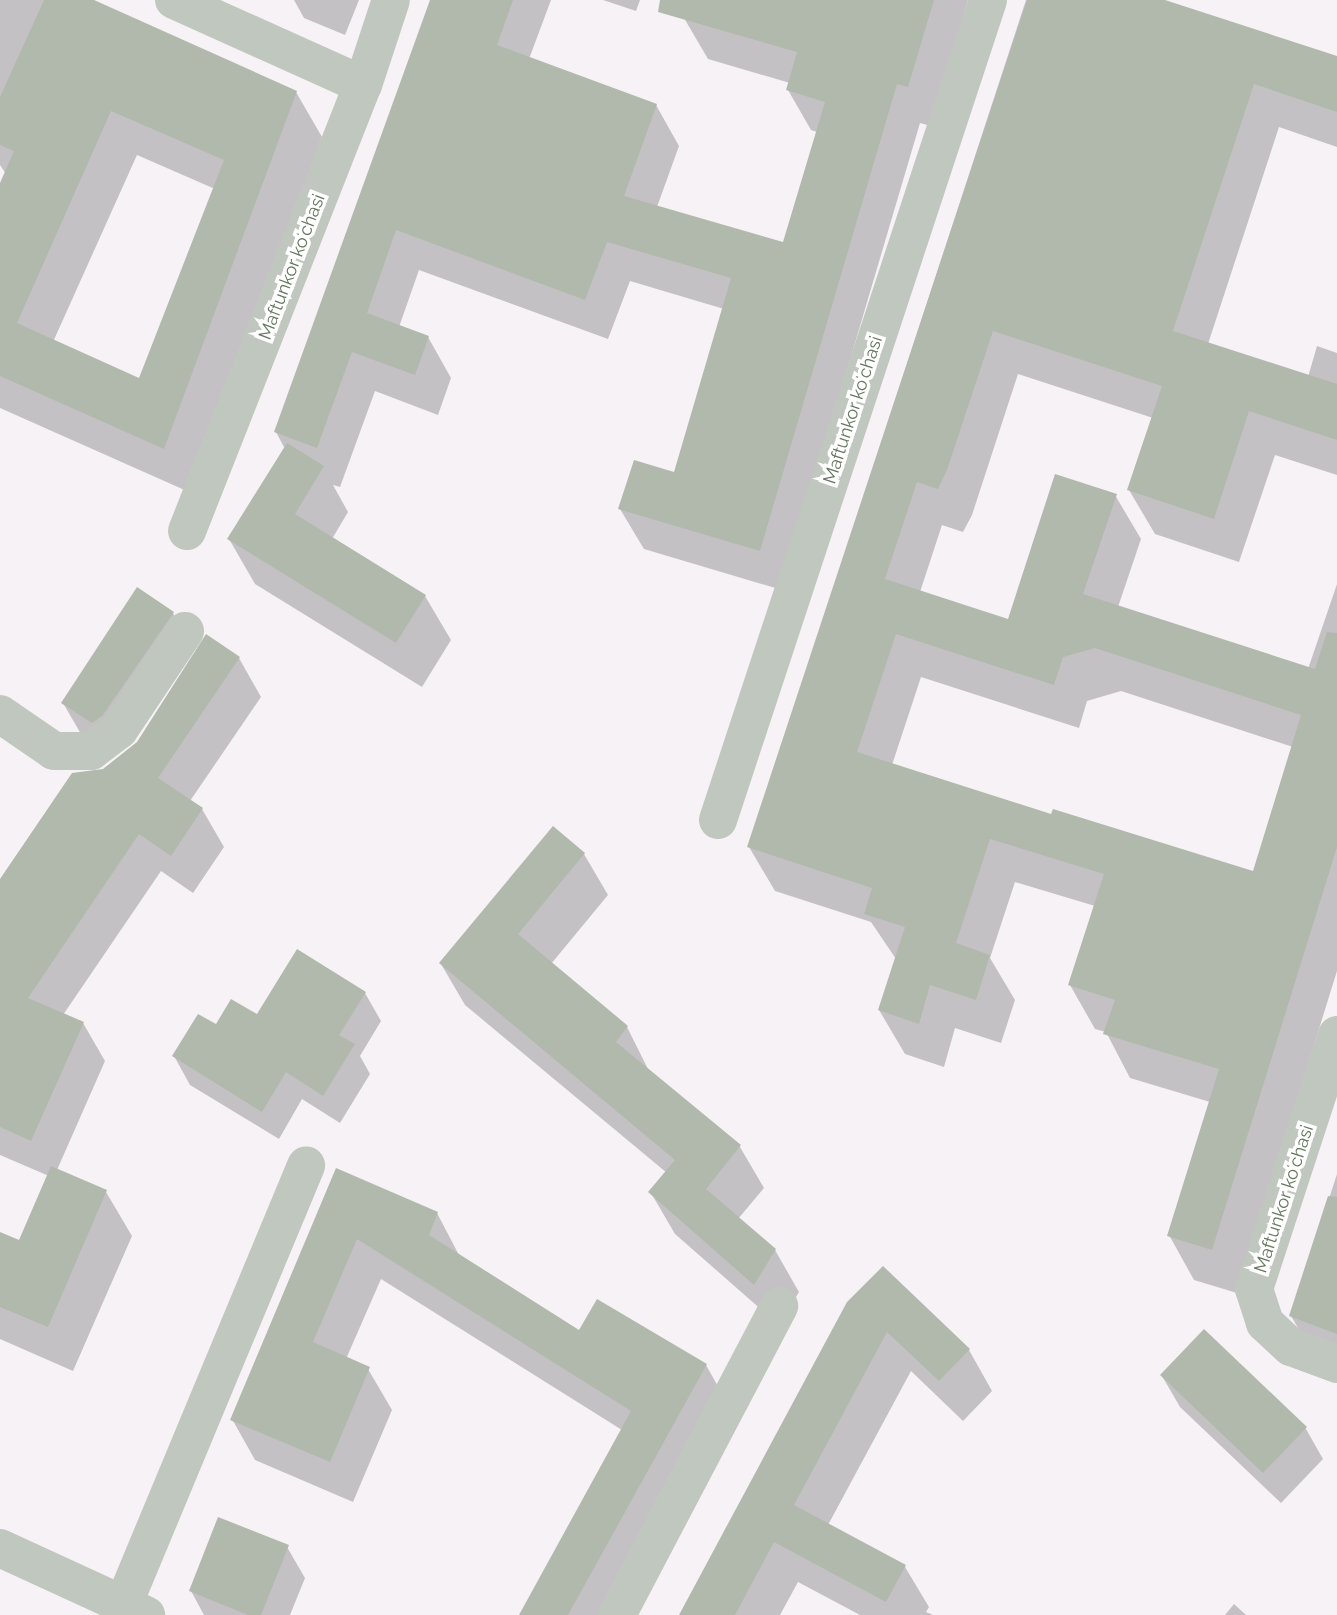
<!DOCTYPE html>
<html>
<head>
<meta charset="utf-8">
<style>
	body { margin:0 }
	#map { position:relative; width:1337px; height:1615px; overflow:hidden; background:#f6f2f5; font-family:Raleway,sans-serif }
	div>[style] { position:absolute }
	.shadow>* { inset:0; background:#0003 }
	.building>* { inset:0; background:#b0b9ac }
	.minor>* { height:38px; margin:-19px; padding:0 19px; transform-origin:19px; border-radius:19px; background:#c0c7be }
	span { translate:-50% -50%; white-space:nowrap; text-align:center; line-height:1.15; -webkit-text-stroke:7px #fff; paint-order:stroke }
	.street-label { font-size:18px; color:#63785c }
</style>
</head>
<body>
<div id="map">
	<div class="shadow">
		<div style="clip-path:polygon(evenodd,0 0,89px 0,296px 92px,322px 137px,189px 492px,0 408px,0 187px,6px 174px,0 165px,0 0,137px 155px,215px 189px,140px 380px,53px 342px,137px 155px)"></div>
		<div style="clip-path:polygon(294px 0,359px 0,345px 35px,304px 18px)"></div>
		<div style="clip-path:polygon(431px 0,551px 0,529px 59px,656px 105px,679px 146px,657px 207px,784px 244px,817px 132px,811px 130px,788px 90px,790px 83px,708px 59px,684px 18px,690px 0,968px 0,931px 126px,920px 123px,782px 590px,644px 549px,620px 509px,675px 474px,724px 309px,630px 281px,608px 339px,419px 270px,399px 327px,428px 337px,451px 378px,438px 415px,375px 391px,340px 487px,333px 485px,348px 512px,332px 539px,425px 596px,451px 640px,422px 687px,255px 584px,229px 539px,285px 449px,276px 432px)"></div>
		<div style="clip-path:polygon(603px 0,640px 0,636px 11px)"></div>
		<div style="clip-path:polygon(evenodd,1026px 0,1159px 0,1337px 58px,1337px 147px,1279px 127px,1208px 344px,1308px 377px,1317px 346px,1337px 353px,1337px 475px,1275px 455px,1239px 562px,1155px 534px,1129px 490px,1153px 418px,1018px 374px,972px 515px,963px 532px,942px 525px,920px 592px,1009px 621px,1115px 495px,1141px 539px,1118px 607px,1308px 669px,1337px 584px,1337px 971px,1237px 1293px,1194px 1280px,1169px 1235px,1210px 1102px,1130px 1078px,1106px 1032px,1095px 1029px,1070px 985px,1095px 906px,1015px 882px,990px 958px,1015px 1000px,1001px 1043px,955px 1028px,944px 1067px,905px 1054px,879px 1010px,896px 959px,871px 922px,775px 891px,749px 847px,1026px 0,921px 677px,1079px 728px,1087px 701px,1121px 691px,1293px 747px,1254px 873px,1052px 816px,892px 765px,921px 677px)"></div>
		<div style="clip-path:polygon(173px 613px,191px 644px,120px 746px,81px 734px,63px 703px)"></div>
		<div style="clip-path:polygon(207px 637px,239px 658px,261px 697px,190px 801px,202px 809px,224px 847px,193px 893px,161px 871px,63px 1015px,83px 1023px,105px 1061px,57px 1170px,106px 1192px,132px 1236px,73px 1371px,0 1339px,0 1234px,20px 1242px,49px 1176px,0 1155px,0 882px,104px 771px,134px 748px)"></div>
		<div style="clip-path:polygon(584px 854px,608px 895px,551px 964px,627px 1027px,649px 1071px,740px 1147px,764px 1188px,738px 1219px,775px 1250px,799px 1292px,779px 1325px,675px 1234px,651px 1193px,667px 1173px,465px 1005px,441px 964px)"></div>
		<div style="clip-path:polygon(365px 993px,381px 1021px,360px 1056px,370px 1074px,340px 1123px,302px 1099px,279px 1139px,190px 1085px,174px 1056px,217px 1027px)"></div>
		<div style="clip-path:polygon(337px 1171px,437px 1213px,460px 1257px,579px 1333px,706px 1365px,729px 1406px,614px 1615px,520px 1615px,622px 1430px,381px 1279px,346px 1359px,368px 1369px,392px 1410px,353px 1502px,255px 1460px,232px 1419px)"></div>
		<div style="clip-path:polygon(1337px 1174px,1337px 1362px,1314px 1355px,1291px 1316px)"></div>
		<div style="clip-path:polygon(849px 1303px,969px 1350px,992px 1391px,963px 1421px,911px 1371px,828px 1525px,905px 1567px,929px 1607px,926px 1612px,933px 1615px,860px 1615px,798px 1582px,780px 1615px,681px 1615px)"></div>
		<div style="clip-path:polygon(1204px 1332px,1306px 1429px,1323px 1459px,1281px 1503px,1180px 1407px,1162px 1376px)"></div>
		<div style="clip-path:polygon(287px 1547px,305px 1578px,290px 1615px,204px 1615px,191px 1591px)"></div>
		<div style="clip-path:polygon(1234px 1604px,1246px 1615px,1225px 1615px)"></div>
	</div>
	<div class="building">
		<div style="clip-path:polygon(evenodd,44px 0,94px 0,297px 91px,164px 449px,0 376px,0 183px,14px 151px,0 145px,0 97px,44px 0,111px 111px,224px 160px,139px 378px,17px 323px,111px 111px)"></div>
		<div style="clip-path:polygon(430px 0,513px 0,497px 45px,657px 104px,624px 196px,783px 242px,825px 102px,786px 90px,797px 52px,658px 12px,660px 0,934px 0,908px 87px,897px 84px,760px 551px,618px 509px,634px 460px,674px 472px,731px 278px,607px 242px,585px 300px,396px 230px,367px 313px,429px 336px,415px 375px,352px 352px,317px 448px,274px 432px)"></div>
		<div style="clip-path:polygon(evenodd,1027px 0,1165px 0,1337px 56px,1337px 112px,1254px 84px,1173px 331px,1337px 384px,1337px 440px,1249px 411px,1214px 519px,1127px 490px,1162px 386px,993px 331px,947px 470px,938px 489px,917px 482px,885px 579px,1008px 619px,1055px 474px,1117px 494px,1083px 594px,1315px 669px,1327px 632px,1337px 633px,1337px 847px,1212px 1250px,1167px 1236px,1219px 1069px,1103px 1034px,1115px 1000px,1068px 985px,1104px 874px,990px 839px,956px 943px,990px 955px,976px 1000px,930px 985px,919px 1024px,878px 1010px,905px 927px,864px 914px,872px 888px,747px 847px,1027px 0,896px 634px,1054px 685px,1063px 657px,1095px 648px,1301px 715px,1253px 871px,1053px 809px,1051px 814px,857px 752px,896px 634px)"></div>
		<div style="clip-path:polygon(287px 443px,324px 466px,295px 514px,426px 595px,396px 643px,227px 539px)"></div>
		<div style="clip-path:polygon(137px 587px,174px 612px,103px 715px,92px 723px,61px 703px)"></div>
		<div style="clip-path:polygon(206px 634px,240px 657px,158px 778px,203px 808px,171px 856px,139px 834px,28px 998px,84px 1022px,31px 1141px,0 1127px,0 879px,72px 773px,103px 769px,137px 742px)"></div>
		<div style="clip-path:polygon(553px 826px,585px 853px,518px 934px,628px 1026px,616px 1042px,741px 1145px,706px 1189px,776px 1249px,754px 1285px,648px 1192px,675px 1160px,439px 963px)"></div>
		<div style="clip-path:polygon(297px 949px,366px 992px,339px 1035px,355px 1044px,323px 1096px,286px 1072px,262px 1112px,172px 1056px,198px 1014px,216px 1024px,231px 999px,257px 1014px)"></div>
		<div style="clip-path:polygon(51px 1166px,107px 1190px,48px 1327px,0 1307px,0 1232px,19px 1240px)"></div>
		<div style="clip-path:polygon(336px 1168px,438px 1212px,429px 1235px,579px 1330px,597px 1299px,707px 1364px,568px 1615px,519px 1615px,631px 1411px,357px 1239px,313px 1342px,370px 1367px,330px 1462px,230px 1420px)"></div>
		<div style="clip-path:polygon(1328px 1196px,1337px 1197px,1337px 1334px,1289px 1316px)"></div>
		<div style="clip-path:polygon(883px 1266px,970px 1349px,939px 1381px,887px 1332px,794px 1505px,906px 1565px,886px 1602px,774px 1542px,735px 1615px,679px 1615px,847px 1302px)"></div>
		<div style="clip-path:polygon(1204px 1329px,1307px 1427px,1263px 1473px,1160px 1375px)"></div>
		<div style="clip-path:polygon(218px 1517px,289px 1545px,261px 1615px,248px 1615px,189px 1591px)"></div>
	</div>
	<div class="minor">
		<div style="left:174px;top:0;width:207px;rotate:24.2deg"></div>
		<div style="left:187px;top:531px;width:479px;rotate:-68.5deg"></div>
		<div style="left:363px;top:85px;width:89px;rotate:-71.8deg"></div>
		<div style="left:0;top:714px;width:65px;rotate:34.4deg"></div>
		<div style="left:54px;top:751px;width:37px"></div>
		<div style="left:91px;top:751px;width:35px;rotate:-37deg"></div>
		<div style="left:119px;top:730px;width:119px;rotate:-56.3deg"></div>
		<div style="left:718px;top:820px;width:863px;rotate:-71.77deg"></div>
		<div style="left:1337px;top:1035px;width:267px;rotate:108.1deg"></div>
		<div style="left:1254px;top:1289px;width:36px;rotate:72deg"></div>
		<div style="left:1265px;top:1323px;width:35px;rotate:43deg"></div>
		<div style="left:1291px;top:1347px;width:49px;rotate:20.3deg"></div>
		<div style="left:0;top:1548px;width:161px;rotate:24.7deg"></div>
		<div style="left:124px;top:1603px;width:474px;rotate:-67.4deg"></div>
		<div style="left:617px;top:1615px;width:349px;rotate:-62.3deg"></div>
	</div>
	<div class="street-label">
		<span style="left:292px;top:267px;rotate:-69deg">Maftunkor koʻchasi</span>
		<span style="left:853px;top:410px;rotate:-72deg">Maftunkor koʻchasi</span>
		<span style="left:1284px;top:1199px;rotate:-72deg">Maftunkor koʻchasi</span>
	</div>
</div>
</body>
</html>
